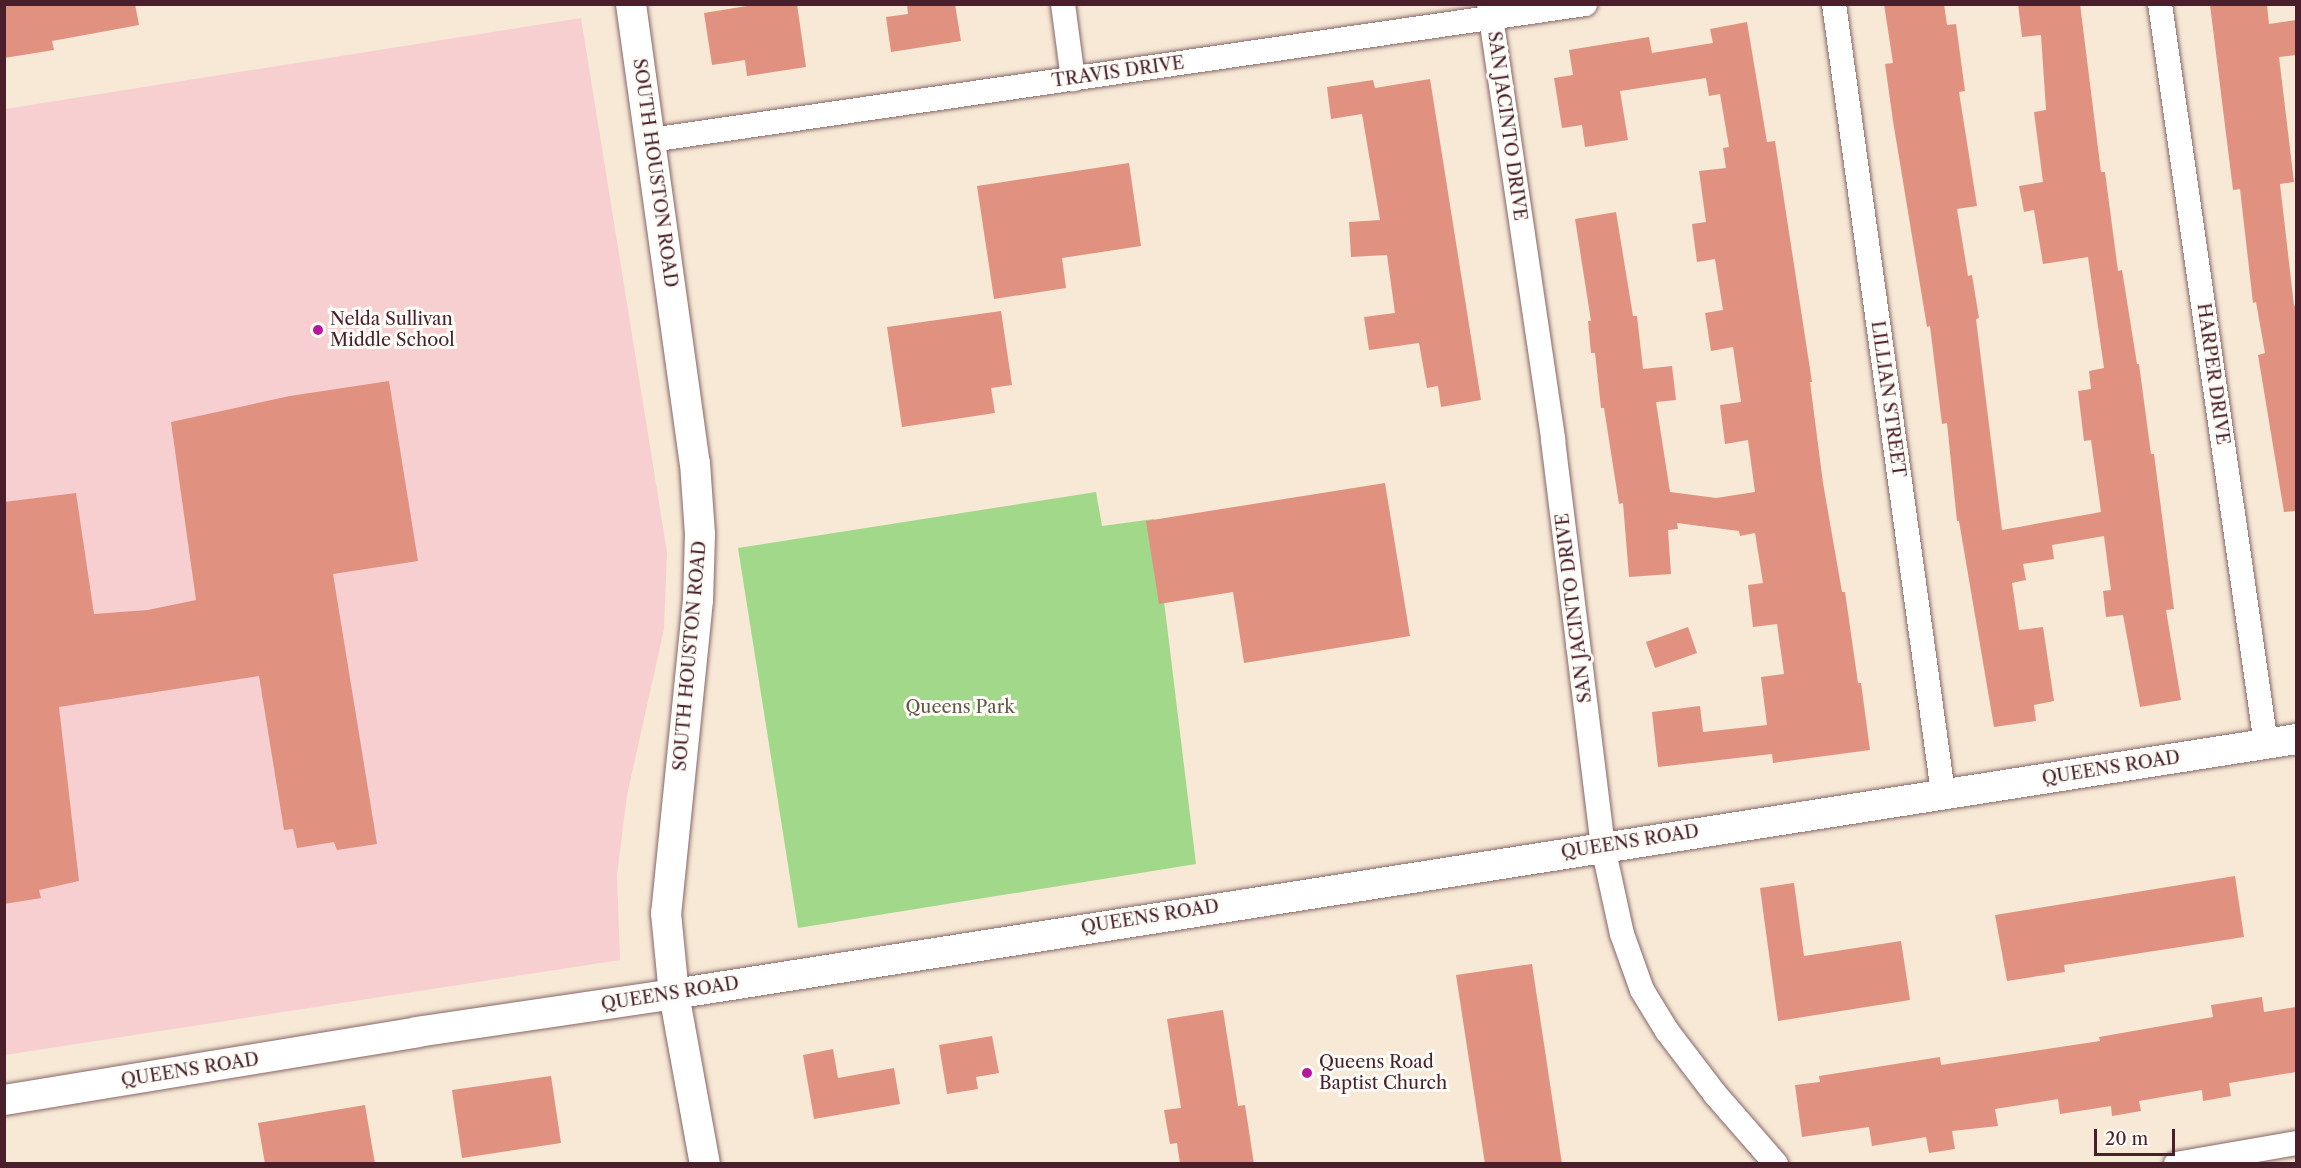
<!DOCTYPE html>
<html>
<head>
<meta charset="utf-8">
<style>
	body { margin:0 }
	#map { position:relative; width:2301px; height:1168px; overflow:hidden; background:#f7e9d6; font-family:"Libre Caslon Text",serif }
	div>[style] { position:absolute }
	.built>* { inset:0; background:#f7cfd0 }
	.green>* { inset:0; background:#a1d889 }
	.building>* { inset:0; background:#e1917f }
	.roads { filter:drop-shadow(0 0 2px #876667) drop-shadow(0 0 2px #876667) }
	.minor>* { height:24px; margin:-12px; padding:0 12px; transform-origin:12px; border-radius:12px; background:#fff }
	.tertiary>* { height:30px; margin:-15px; padding:0 15px; transform-origin:15px; border-radius:15px; background:#fff }
	.dots>* { width:16px; height:16px; translate:-50% -50%; box-sizing:border-box; border:3px solid #fdfcf7; border-radius:50% }
	span { translate:-50% -50%; white-space:nowrap; text-align:center; line-height:1.15; -webkit-text-stroke:6px #fdfcf7; paint-order:stroke }
	.street-label { font-size:18px; color:#4a1f2b }
	.poi-label { font-size:18px; color:#4a1f2b }
	.left { translate:0 -50%; text-align:left }
	.park-label { font-size:18px; color:#645647 }
	.frame { position:absolute; inset:0; border:6px solid #4a1f2b; pointer-events:none }
	.scale { position:absolute; left:2094px; top:1129px; width:81px; height:27px; box-sizing:border-box; border:3px solid #4a1f2b; border-top:0; padding-left:8px; font-size:18px; line-height:21px; white-space:nowrap; color:#4a1f2b; -webkit-text-stroke:4px #fdfcf7; paint-order:stroke }
</style>
</head>
<body>
<div id="map">
	<div class="built">
		<div style="clip-path:polygon(581px 18px,667px 552px,664px 629px,627px 795px,617px 875px,620px 960px,5px 1055px,5px 109px)"></div>
	</div>
	<div class="green">
		<div style="clip-path:polygon(1096px 492px,1102px 526px,1154px 519px,1196px 864px,798px 928px,738px 548px)"></div>
	</div>
	<div class="building">
		<div style="clip-path:polygon(4px 4px,135px 4px,139px 25px,52px 41px,54px 50px,4px 58px)"></div>
		<div style="clip-path:polygon(759px 4px,797px 4px,806px 67px,747px 76px,745px 60px,712px 65px,704px 13px)"></div>
		<div style="clip-path:polygon(907px 4px,955px 4px,961px 41px,891px 52px,886px 17px,908px 14px)"></div>
		<div style="clip-path:polygon(1884px 4px,1944px 4px,1947px 25px,1956px 24px,1965px 91px,1959px 92px,1977px 206px,1957px 209px,1968px 276px,1972px 275px,1979px 318px,1976px 319px,2002px 530px,2101px 512px,2091px 440px,2084px 441px,2078px 391px,2091px 389px,2089px 371px,2104px 368px,2088px 257px,2043px 264px,2034px 210px,2024px 212px,2019px 186px,2043px 182px,2034px 112px,2046px 110px,2041px 35px,2022px 37px,2018px 4px,2080px 4px,2101px 172px,2105px 172px,2118px 271px,2122px 270px,2137px 364px,2139px 364px,2151px 454px,2154px 454px,2174px 609px,2166px 610px,2181px 700px,2140px 707px,2123px 615px,2106px 617px,2103px 591px,2111px 590px,2104px 536px,2052px 545px,2054px 559px,2023px 564px,2026px 580px,2012px 583px,2019px 630px,2043px 627px,2054px 701px,2034px 705px,2036px 721px,1994px 727px,1959px 521px,1957px 521px,1947px 423px,1942px 424px,1930px 326px,1927px 327px,1893px 121px,1885px 64px,1893px 63px)"></div>
		<div style="clip-path:polygon(2210px 5px,2267px 5px,2269px 24px,2296px 20px,2296px 55px,2279px 57px,2294px 182px,2280px 184px,2294px 306px,2296px 305px,2296px 511px,2284px 512px,2258px 355px,2265px 353px,2256px 302px,2253px 303px,2240px 189px,2233px 190px)"></div>
		<div style="clip-path:polygon(1747px 22px,1767px 142px,1775px 141px,1812px 382px,1810px 382px,1823px 483px,1842px 592px,1845px 592px,1858px 683px,1861px 683px,1870px 750px,1773px 763px,1772px 754px,1658px 767px,1652px 712px,1700px 706px,1703px 732px,1767px 725px,1761px 677px,1784px 674px,1777px 624px,1753px 627px,1748px 585px,1763px 583px,1755px 533px,1740px 536px,1739px 531px,1677px 523px,1678px 529px,1668px 530px,1671px 574px,1629px 577px,1623px 503px,1619px 504px,1604px 408px,1601px 408px,1595px 353px,1591px 353px,1588px 321px,1591px 321px,1575px 219px,1616px 212px,1633px 316px,1637px 316px,1643px 369px,1672px 366px,1676px 400px,1656px 402px,1670px 492px,1716px 498px,1755px 492px,1748px 440px,1725px 444px,1720px 405px,1741px 402px,1733px 347px,1711px 351px,1705px 313px,1723px 310px,1715px 259px,1697px 262px,1692px 224px,1706px 222px,1699px 171px,1726px 168px,1723px 148px,1729px 147px,1720px 94px,1709px 96px,1706px 78px,1620px 91px,1628px 140px,1585px 147px,1582px 125px,1562px 128px,1554px 78px,1573px 75px,1569px 50px,1649px 37px,1652px 53px,1713px 43px,1710px 29px)"></div>
		<div style="clip-path:polygon(1430px 79px,1481px 400px,1441px 407px,1438px 386px,1427px 388px,1419px 343px,1369px 350px,1364px 317px,1395px 313px,1387px 255px,1351px 257px,1349px 222px,1380px 220px,1362px 114px,1331px 119px,1327px 87px,1373px 80px,1375px 88px)"></div>
		<div style="clip-path:polygon(1129px 163px,1141px 246px,1062px 258px,1066px 288px,994px 299px,977px 186px)"></div>
		<div style="clip-path:polygon(1001px 311px,1012px 385px,991px 388px,995px 413px,902px 427px,887px 327px)"></div>
		<div style="clip-path:polygon(389px 381px,418px 561px,333px 574px,377px 844px,337px 850px,334px 842px,297px 848px,293px 829px,284px 830px,259px 676px,59px 707px,79px 881px,39px 890px,41px 898px,4px 904px,4px 502px,76px 493px,94px 614px,148px 610px,196px 600px,171px 422px,290px 396px)"></div>
		<div style="clip-path:polygon(1385px 483px,1410px 636px,1244px 663px,1233px 592px,1159px 604px,1146px 521px)"></div>
		<div style="clip-path:polygon(1688px 627px,1697px 653px,1655px 668px,1646px 642px)"></div>
		<div style="clip-path:polygon(2235px 876px,2244px 937px,2064px 965px,2065px 972px,2007px 981px,1995px 915px)"></div>
		<div style="clip-path:polygon(1794px 883px,1804px 956px,1901px 941px,1910px 1000px,1778px 1021px,1760px 888px)"></div>
		<div style="clip-path:polygon(1532px 964px,1562px 1164px,1485px 1164px,1456px 975px)"></div>
		<div style="clip-path:polygon(2262px 997px,2264px 1012px,2296px 1007px,2296px 1072px,2229px 1083px,2231px 1096px,2203px 1101px,2202px 1090px,2139px 1101px,2141px 1111px,2112px 1116px,2111px 1106px,2060px 1114px,2058px 1099px,1995px 1109px,1998px 1126px,1952px 1131px,1955px 1149px,1929px 1153px,1926px 1137px,1872px 1146px,1869px 1127px,1802px 1137px,1795px 1085px,1820px 1082px,1819px 1076px,1940px 1057px,1941px 1065px,2100px 1041px,2099px 1037px,2213px 1017px,2211px 1005px)"></div>
		<div style="clip-path:polygon(1223px 1010px,1238px 1106px,1245px 1105px,1254px 1164px,1180px 1164px,1177px 1143px,1170px 1144px,1164px 1110px,1181px 1108px,1167px 1019px)"></div>
		<div style="clip-path:polygon(992px 1036px,999px 1073px,976px 1077px,978px 1089px,947px 1094px,939px 1045px)"></div>
		<div style="clip-path:polygon(833px 1049px,838px 1078px,894px 1068px,900px 1104px,814px 1119px,803px 1055px)"></div>
		<div style="clip-path:polygon(551px 1076px,561px 1143px,462px 1158px,452px 1090px)"></div>
		<div style="clip-path:polygon(365px 1105px,375px 1164px,265px 1164px,258px 1123px)"></div>
	</div>
	<div class="roads">
		<div class="minor">
			<div style="left:1063px;top:4px;width:76px;rotate:82.4deg"></div>
			<div style="left:1489px;top:4px;width:441px;rotate:81.6deg"></div>
			<div style="left:1553px;top:440px;width:410px;rotate:83deg"></div>
			<div style="left:1603px;top:847px;width:89px;rotate:77.7deg"></div>
			<div style="left:1622px;top:934px;width:59px;rotate:70.3deg"></div>
			<div style="left:1642px;top:990px;width:48px;rotate:58.6deg"></div>
			<div style="left:1667px;top:1031px;width:79px;rotate:52.7deg"></div>
			<div style="left:1715px;top:1094px;width:93px;rotate:48.9deg"></div>
			<div style="left:1834px;top:4px;width:796px;rotate:82.13deg"></div>
			<div style="left:2160px;top:4px;width:748px;rotate:81.85deg"></div>
			<div style="left:651px;top:140px;width:944px;rotate:-8.28deg"></div>
			<div style="left:2176px;top:1164px;width:122px;rotate:-9.9deg"></div>
		</div>
		<div class="tertiary">
			<div style="left:631px;top:4px;width:463px;rotate:82.1deg"></div>
			<div style="left:695px;top:463px;width:71px;rotate:86deg"></div>
			<div style="left:700px;top:534px;width:66px;rotate:91.7deg"></div>
			<div style="left:698px;top:600px;width:315px;rotate:95.8deg"></div>
			<div style="left:666px;top:913px;width:81px;rotate:84.4deg"></div>
			<div style="left:674px;top:994px;width:173px;rotate:79.7deg"></div>
			<div style="left:4px;top:1100px;width:419px;rotate:-9.3deg"></div>
			<div style="left:417px;top:1032px;width:260px;rotate:-8.4deg"></div>
			<div style="left:674px;top:994px;width:1642px;rotate:-8.93deg"></div>
		</div>
	</div>
	<div class="dots">
		<div style="left:318px;top:330px;background:#b5179e"></div>
		<div style="left:1307px;top:1073px;background:#b5179e"></div>
	</div>
	<div class="street-label">
		<span style="left:1118px;top:72px;rotate:-8deg">TRAVIS DRIVE</span>
		<span style="left:1507px;top:126px;rotate:82deg">SAN JACINTO DRIVE</span>
		<span style="left:655px;top:173px;rotate:82deg">SOUTH HOUSTON ROAD</span>
		<span style="left:2213px;top:374px;rotate:82deg">HARPER DRIVE</span>
		<span style="left:1888px;top:399px;rotate:82deg">LILLIAN STREET</span>
		<span style="left:1574px;top:608px;rotate:-97deg">SAN JACINTO DRIVE</span>
		<span style="left:690px;top:656px;rotate:-85deg">SOUTH HOUSTON ROAD</span>
		<span style="left:2111px;top:768px;rotate:-9deg">QUEENS ROAD</span>
		<span style="left:1630px;top:842px;rotate:-9deg">QUEENS ROAD</span>
		<span style="left:1150px;top:917px;rotate:-9deg">QUEENS ROAD</span>
		<span style="left:670px;top:994px;rotate:-9deg">QUEENS ROAD</span>
		<span style="left:190px;top:1070px;rotate:-9deg">QUEENS ROAD</span>
	</div>
	<div class="poi-label">
		<span class="left" style="left:330px;top:330px">Nelda Sullivan<br>Middle School</span>
		<span class="left" style="left:1319px;top:1073px">Queens Road<br>Baptist Church</span>
	</div>
	<div class="park-label">
		<span style="left:960px;top:707px">Queens Park</span>
	</div>
	<div class="frame"></div>
	<div class="scale">20 m</div>
</div>
</body>
</html>
